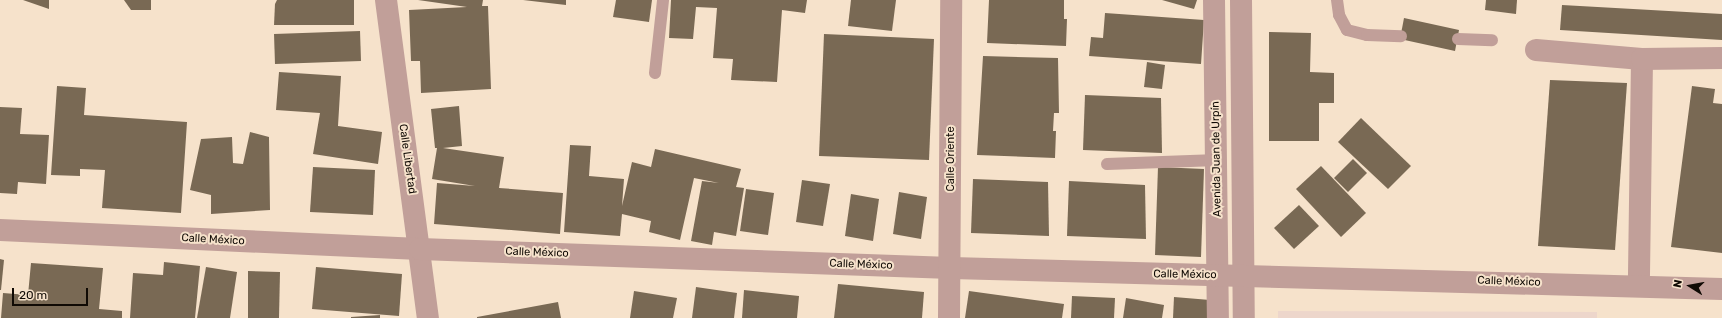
<!DOCTYPE html>
<html>
<head>
<meta charset="utf-8">
<style>
	body { margin:0 }
	#map { position:relative; width:1722px; height:318px; overflow:hidden; background:#f6e2cb; font-family:Rubik,sans-serif }
	div>[style] { position:absolute }
	.education>* { inset:0; background:#edd6cb }
	.building>* { inset:0; background:#796954 }
	.lane>* { height:12px; margin:-6px; padding:0 6px; transform-origin:6px; border-radius:6px; background:#c19f99 }
	.street>* { height:22px; margin:-11px; padding:0 11px; transform-origin:11px; border-radius:11px; background:#c19f99 }
	span { translate:-50% -50%; white-space:nowrap; text-align:center; line-height:1.15; -webkit-text-stroke:4px #f6e2cb; paint-order:stroke }
	.street-label { font-size:11px; color:#100a04 }
	.north { position:absolute; left:1670px; top:266px; width:40px; height:40px; -webkit-text-stroke:3px #f6e2cb; paint-order:stroke; rotate:281deg; font-size:11px; font-weight:700; line-height:16px; text-align:center; color:#100a04 }
	.north::after { content:''; display:block; margin:auto; width:14px; height:18px; background:#100a04; clip-path:polygon(50% 0,100% 100%,50% 72%,0 100%) }
	.scale { position:absolute; left:12px; top:288px; width:76px; height:18px; box-sizing:border-box; border:2px solid #100a04; border-top:0; padding-left:5px; font-size:12px; line-height:14px; white-space:nowrap; color:#100a04; -webkit-text-stroke:3px #f6e2cb; paint-order:stroke }
</style>
</head>
<body>
<div id="map">
	<div class="education">
		<div style="clip-path:polygon(1278px 311px,1597px 312px,1597px 318px,1278px 318px)"></div>
	</div>
	<div class="building">
		<div style="clip-path:polygon(23px 0,49px 0,49px 9px)"></div>
		<div style="clip-path:polygon(124px 0,151px 0,151px 10px,131px 10px)"></div>
		<div style="clip-path:polygon(277px 0,354px 0,354px 25px,274px 25px,275px 4px)"></div>
		<div style="clip-path:polygon(418px 0,483px 0,482px 6px,488px 6px,491px 89px,421px 93px,420px 61px,411px 61px,409px 10px,467px 7px)"></div>
		<div style="clip-path:polygon(523px 0,566px 0,566px 5px)"></div>
		<div style="clip-path:polygon(616px 0,652px 0,649px 22px,613px 17px)"></div>
		<div style="clip-path:polygon(671px 0,807px 0,805px 13px,782px 10px,777px 82px,731px 80px,733px 59px,713px 58px,717px 8px,696px 7px,693px 39px,669px 38px)"></div>
		<div style="clip-path:polygon(851px 0,896px 0,892px 31px,848px 26px)"></div>
		<div style="clip-path:polygon(989px 0,1064px 0,1064px 19px,1067px 19px,1066px 46px,987px 43px)"></div>
		<div style="clip-path:polygon(1162px 0,1197px 0,1194px 9px)"></div>
		<div style="clip-path:polygon(1486px 0,1517px 0,1516px 14px,1485px 10px)"></div>
		<div style="clip-path:polygon(1562px 5px,1722px 14px,1722px 40px,1560px 30px)"></div>
		<div style="clip-path:polygon(1105px 13px,1204px 20px,1201px 64px,1089px 56px,1091px 37px,1103px 38px)"></div>
		<div style="clip-path:polygon(1404px 18px,1459px 30px,1455px 51px,1400px 39px)"></div>
		<div style="clip-path:polygon(360px 31px,361px 61px,275px 64px,274px 34px)"></div>
		<div style="clip-path:polygon(1269px 32px,1311px 33px,1310px 72px,1334px 73px,1334px 103px,1319px 103px,1319px 141px,1269px 141px)"></div>
		<div style="clip-path:polygon(824px 34px,934px 39px,929px 160px,819px 156px)"></div>
		<div style="clip-path:polygon(983px 56px,1058px 58px,1059px 113px,1054px 113px,1053px 131px,1056px 131px,1055px 158px,977px 155px)"></div>
		<div style="clip-path:polygon(1147px 62px,1165px 65px,1162px 89px,1144px 87px)"></div>
		<div style="clip-path:polygon(279px 72px,341px 76px,338px 126px,382px 132px,378px 164px,313px 154px,320px 113px,276px 110px)"></div>
		<div style="clip-path:polygon(1550px 80px,1627px 83px,1615px 250px,1538px 246px)"></div>
		<div style="clip-path:polygon(57px 86px,86px 88px,84px 115px,187px 122px,181px 213px,102px 208px,105px 170px,80px 169px,80px 176px,51px 175px)"></div>
		<div style="clip-path:polygon(1692px 86px,1715px 89px,1713px 103px,1722px 104px,1722px 253px,1671px 247px)"></div>
		<div style="clip-path:polygon(1085px 95px,1161px 98px,1162px 153px,1083px 150px)"></div>
		<div style="clip-path:polygon(459px 106px,462px 146px,443px 148px,504px 157px,499px 188px,563px 193px,560px 234px,434px 224px,437px 183px,475px 186px,432px 179px,437px 148px,435px 148px,431px 109px)"></div>
		<div style="clip-path:polygon(0 107px,22px 108px,20px 134px,49px 135px,46px 184px,18px 182px,17px 194px,0 193px)"></div>
		<div style="clip-path:polygon(1361px 118px,1411px 166px,1388px 189px,1338px 142px)"></div>
		<div style="clip-path:polygon(250px 132px,269px 137px,270px 210px,211px 214px,211px 195px,190px 190px,201px 139px,232px 137px,233px 163px,243px 164px)"></div>
		<div style="clip-path:polygon(570px 145px,591px 146px,589px 176px,624px 179px,622px 206px,632px 162px,651px 167px,655px 149px,741px 169px,736px 187px,744px 188px,736px 236px,714px 232px,712px 245px,691px 241px,702px 181px,719px 183px,694px 178px,680px 240px,649px 232px,651px 221px,622px 214px,620px 236px,564px 232px)"></div>
		<div style="clip-path:polygon(1353px 159px,1367px 173px,1348px 192px,1334px 178px)"></div>
		<div style="clip-path:polygon(1321px 166px,1366px 213px,1341px 237px,1296px 189px)"></div>
		<div style="clip-path:polygon(313px 167px,375px 170px,373px 215px,310px 212px)"></div>
		<div style="clip-path:polygon(1158px 167px,1204px 169px,1201px 257px,1155px 255px)"></div>
		<div style="clip-path:polygon(973px 179px,1048px 182px,1049px 236px,971px 233px)"></div>
		<div style="clip-path:polygon(802px 180px,830px 184px,823px 226px,796px 222px)"></div>
		<div style="clip-path:polygon(1069px 181px,1145px 185px,1146px 239px,1067px 236px)"></div>
		<div style="clip-path:polygon(746px 189px,774px 193px,768px 235px,740px 231px)"></div>
		<div style="clip-path:polygon(899px 192px,927px 197px,921px 239px,893px 234px)"></div>
		<div style="clip-path:polygon(851px 194px,879px 199px,873px 241px,845px 236px)"></div>
		<div style="clip-path:polygon(1299px 205px,1319px 226px,1294px 249px,1274px 228px)"></div>
		<div style="clip-path:polygon(0 259px,4px 260px,1px 290px,0 290px)"></div>
		<div style="clip-path:polygon(164px 262px,200px 266px,195px 318px,130px 318px,133px 273px,163px 275px)"></div>
		<div style="clip-path:polygon(31px 263px,103px 268px,99px 309px,122px 311px,122px 318px,1px 318px,3px 293px,28px 295px)"></div>
		<div style="clip-path:polygon(206px 267px,237px 272px,230px 318px,197px 318px)"></div>
		<div style="clip-path:polygon(316px 267px,402px 274px,399px 316px,312px 309px)"></div>
		<div style="clip-path:polygon(248px 271px,280px 272px,279px 318px,248px 318px)"></div>
		<div style="clip-path:polygon(838px 284px,924px 292px,922px 318px,834px 318px)"></div>
		<div style="clip-path:polygon(696px 287px,737px 293px,734px 318px,692px 318px)"></div>
		<div style="clip-path:polygon(744px 290px,799px 296px,797px 318px,742px 318px)"></div>
		<div style="clip-path:polygon(634px 291px,677px 298px,673px 318px,630px 318px)"></div>
		<div style="clip-path:polygon(969px 291px,1064px 304px,1062px 318px,965px 318px)"></div>
		<div style="clip-path:polygon(1072px 296px,1115px 298px,1114px 318px,1071px 318px)"></div>
		<div style="clip-path:polygon(1174px 297px,1210px 300px,1208px 318px,1173px 318px)"></div>
		<div style="clip-path:polygon(1126px 298px,1164px 305px,1162px 318px,1123px 318px)"></div>
		<div style="clip-path:polygon(558px 302px,561px 318px,477px 318px,477px 317px)"></div>
		<div style="clip-path:polygon(380px 315px,380px 318px,351px 318px,351px 317px)"></div>
	</div>
	<div class="lane">
		<div style="left:1337px;top:0;width:15px;rotate:82deg"></div>
		<div style="left:1339px;top:15px;width:17px;rotate:62deg"></div>
		<div style="left:1347px;top:30px;width:21px;rotate:14deg"></div>
		<div style="left:1367px;top:35px;width:34px;rotate:2deg"></div>
		<div style="left:1458px;top:39px;width:34px;rotate:2deg"></div>
		<div style="left:655px;top:73px;width:73px;rotate:-83.7deg"></div>
		<div style="left:1107px;top:164px;width:111px;rotate:-2.1deg"></div>
	</div>
	<div class="street">
		<div style="left:386px;top:0;width:321px;rotate:82.5deg"></div>
		<div style="left:1214px;top:0;width:318px;rotate:89.3deg"></div>
		<div style="left:1241px;top:0;width:318px;rotate:89.5deg"></div>
		<div style="left:1536px;top:50px;width:106px;rotate:4.9deg"></div>
		<div style="left:1642px;top:59px;width:227px;rotate:90.8deg"></div>
		<div style="left:1642px;top:59px;width:80px;rotate:-0.7deg"></div>
		<div style="left:0;top:230px;width:420px;rotate:2.6deg"></div>
		<div style="left:420px;top:249px;width:531px;rotate:2.05deg"></div>
		<div style="left:951px;top:268px;width:771px;rotate:1.56deg"></div>
		<div style="left:949px;top:318px;width:318px;rotate:-89.6deg"></div>
	</div>
	<div class="street-label">
		<span style="left:407px;top:159px;rotate:82deg">Calle Libertad</span>
		<span style="left:951px;top:159px;rotate:-90deg">Calle Oriente</span>
		<span style="left:1217px;top:159px;rotate:-91deg">Avenida Juan de Urpín</span>
		<span style="left:213px;top:240px;rotate:3deg">Calle México</span>
		<span style="left:537px;top:253px;rotate:2deg">Calle México</span>
		<span style="left:861px;top:265px;rotate:2deg">Calle México</span>
		<span style="left:1185px;top:275px;rotate:1deg">Calle México</span>
		<span style="left:1509px;top:282px;rotate:2deg">Calle México</span>
	</div>
	<div class="north">N</div>
	<div class="scale">20 m</div>
</div>
</body>
</html>
